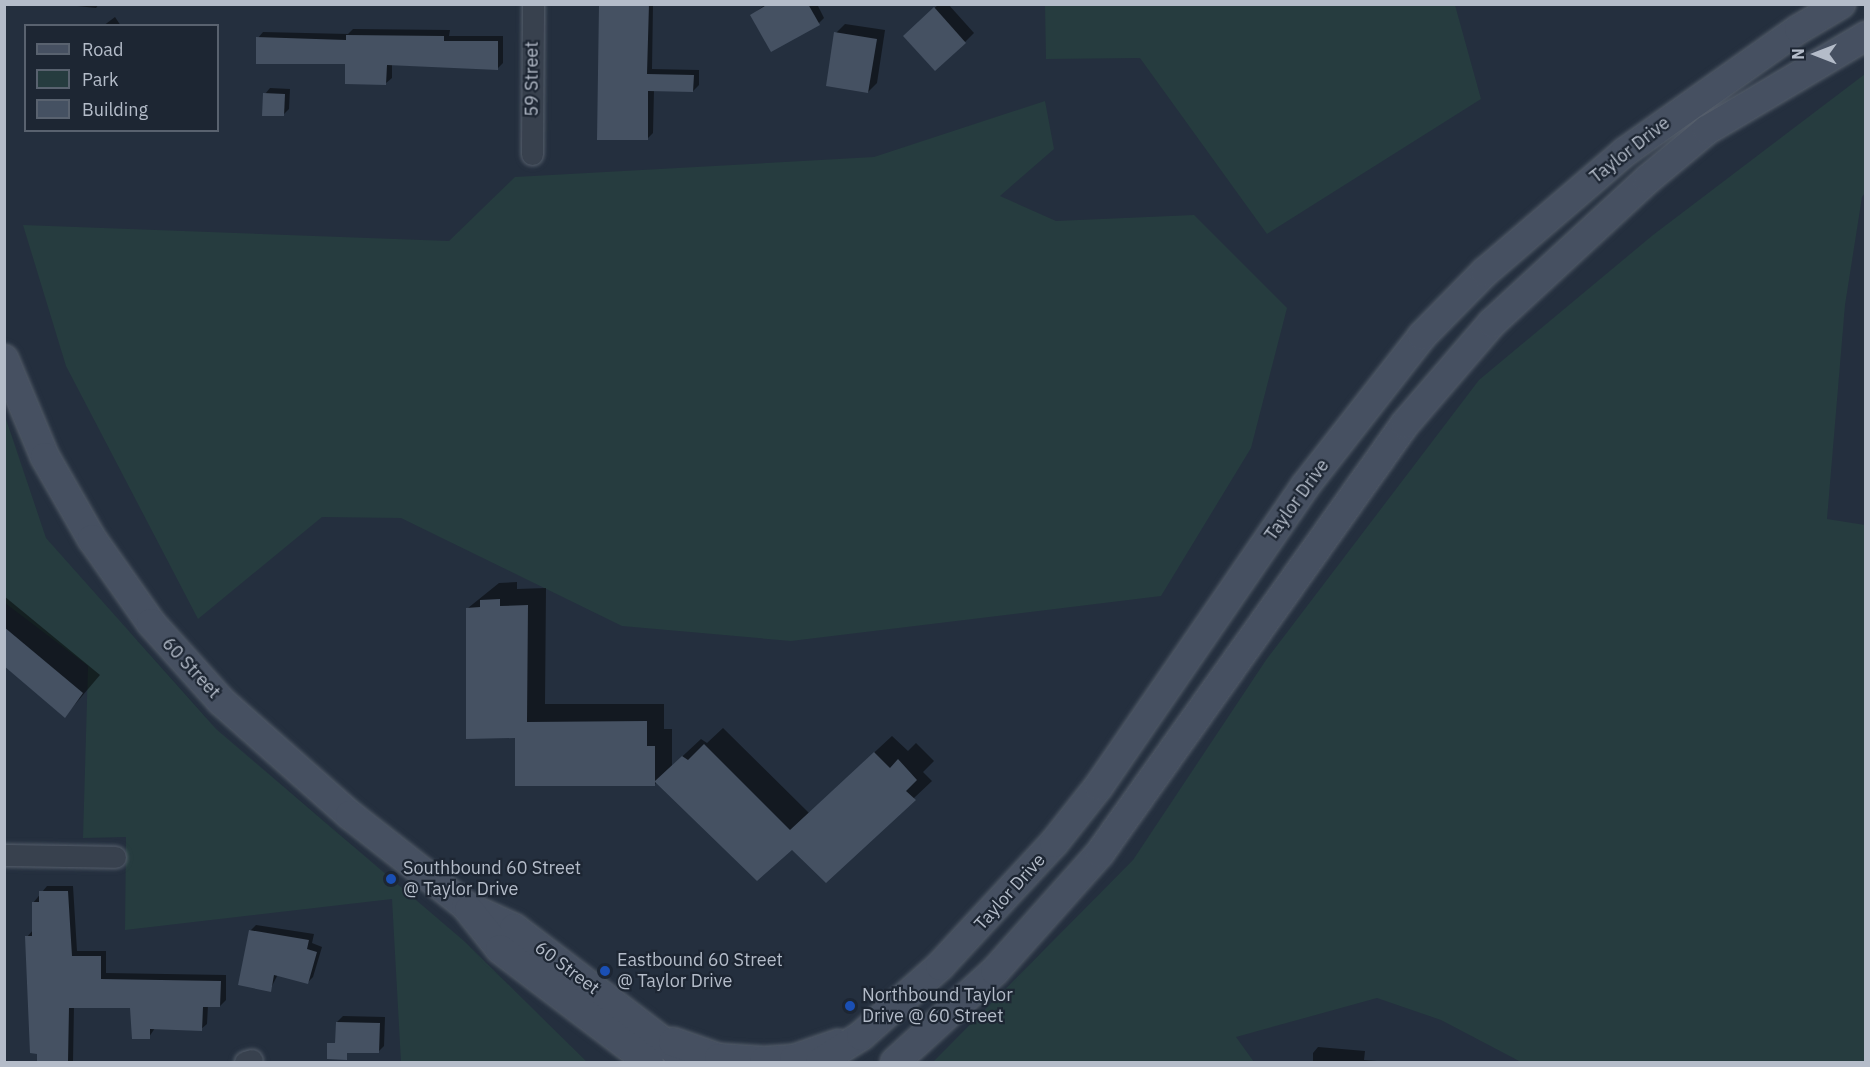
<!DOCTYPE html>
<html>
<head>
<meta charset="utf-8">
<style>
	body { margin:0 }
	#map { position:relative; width:1870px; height:1067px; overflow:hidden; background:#242f3e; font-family:"IBM Plex Sans",sans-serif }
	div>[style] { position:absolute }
	.green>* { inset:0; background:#263c3f }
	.shadow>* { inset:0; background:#0007 }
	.building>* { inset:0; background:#455162 }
	.roads { filter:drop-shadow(0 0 2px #565f6c) drop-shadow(0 0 2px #565f6c) }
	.minor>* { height:21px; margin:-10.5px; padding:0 10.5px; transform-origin:10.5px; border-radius:10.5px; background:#38414e }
	.secondary>* { height:28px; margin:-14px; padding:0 14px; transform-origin:14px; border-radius:14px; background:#465061 }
	.dots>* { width:16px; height:16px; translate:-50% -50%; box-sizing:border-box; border:3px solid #1d2633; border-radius:50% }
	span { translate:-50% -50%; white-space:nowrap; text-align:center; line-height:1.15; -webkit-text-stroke:4.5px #1d2633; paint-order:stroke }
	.street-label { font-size:18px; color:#b4bcc9 }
	.poi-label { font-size:18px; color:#b4bcc9 }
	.left { translate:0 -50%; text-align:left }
	.frame { position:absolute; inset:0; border:6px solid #b4bcc9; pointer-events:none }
	.legend { position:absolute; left:24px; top:24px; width:195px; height:108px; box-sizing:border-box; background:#1d2633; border:2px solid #59626f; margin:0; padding:8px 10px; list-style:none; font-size:18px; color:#b4bcc9 }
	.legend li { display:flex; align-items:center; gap:12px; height:30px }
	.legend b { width:30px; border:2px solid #59626f }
	.north { position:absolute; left:1786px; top:24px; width:60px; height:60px; -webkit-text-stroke:4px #1d2633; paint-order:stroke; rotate:270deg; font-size:16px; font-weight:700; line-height:24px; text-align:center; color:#b4bcc9 }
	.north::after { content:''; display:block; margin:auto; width:21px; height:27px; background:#b4bcc9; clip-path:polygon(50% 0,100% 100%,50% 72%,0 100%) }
</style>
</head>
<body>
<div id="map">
	<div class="green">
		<div style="clip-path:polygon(1045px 5px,1455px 5px,1481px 99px,1267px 234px,1140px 58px,1046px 59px)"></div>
		<div style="clip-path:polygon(1865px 74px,1865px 193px,1862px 197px,1845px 305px,1827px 519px,1865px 525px,1865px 1062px,1521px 1062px,1441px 1020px,1377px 998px,1236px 1037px,1254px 1062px,933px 1062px,1133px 860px,1266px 660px,1479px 380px,1653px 235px)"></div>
		<div style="clip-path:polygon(1045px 101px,1054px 149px,1000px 196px,1056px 221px,1194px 215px,1287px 308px,1251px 448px,1161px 596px,791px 641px,622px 626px,401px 518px,322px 517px,198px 619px,66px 366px,23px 225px,449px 241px,515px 177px,874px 157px)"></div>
		<div style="clip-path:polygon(4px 413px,46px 538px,216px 729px,464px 941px,587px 1062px,401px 1062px,392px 899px,125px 930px,126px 837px,83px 838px,88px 666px,5px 603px)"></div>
	</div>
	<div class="shadow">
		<div style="clip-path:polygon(59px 4px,99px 4px,96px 8px)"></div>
		<div style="clip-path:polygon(600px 4px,653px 4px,652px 69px,699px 70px,699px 85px,693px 91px,654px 90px,653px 133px,647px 139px)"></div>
		<div style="clip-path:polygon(766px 4px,817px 4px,824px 18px,819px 23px,752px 15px)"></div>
		<div style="clip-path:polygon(939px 4px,948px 4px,974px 33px,965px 42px,914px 27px)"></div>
		<div style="clip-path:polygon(115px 17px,121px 26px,103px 26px)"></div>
		<div style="clip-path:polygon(845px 24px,885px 30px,877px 83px,868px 92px,836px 33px)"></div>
		<div style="clip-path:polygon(353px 29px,450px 30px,449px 36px,503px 36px,503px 63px,498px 68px,392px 64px,392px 78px,386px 83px,347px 62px,258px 38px,263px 32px,348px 34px)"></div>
		<div style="clip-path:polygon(270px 88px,290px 89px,289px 109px,283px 115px,265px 94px)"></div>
		<div style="clip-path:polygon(517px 582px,517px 589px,546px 588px,545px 704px,664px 704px,664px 729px,672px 729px,672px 766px,701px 739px,707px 743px,723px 728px,809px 813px,892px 736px,908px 751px,916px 743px,934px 761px,923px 772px,932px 781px,826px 881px,792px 848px,657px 782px,654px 785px,516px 736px,468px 608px,499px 583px)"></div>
		<div style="clip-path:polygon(4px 596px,100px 675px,65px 716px,4px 664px)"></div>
		<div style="clip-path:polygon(47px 886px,73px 886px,77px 951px,106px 951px,106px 973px,226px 975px,226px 1000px,220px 1006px,208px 1005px,207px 1024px,201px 1029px,155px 1028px,149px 1037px,131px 1007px,74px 1006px,73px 1062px,39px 1062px,27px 937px,33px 930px,33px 903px)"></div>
		<div style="clip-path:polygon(256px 925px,314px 934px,312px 943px,322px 947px,313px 977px,307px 983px,278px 974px,270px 990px,250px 931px)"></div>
		<div style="clip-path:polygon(343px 1016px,385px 1017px,384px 1046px,378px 1052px,337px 1022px)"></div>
		<div style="clip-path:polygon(1318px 1047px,1365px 1051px,1364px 1060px,1390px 1062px,1313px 1062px,1313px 1053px)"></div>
	</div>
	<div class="building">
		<div style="clip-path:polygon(599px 4px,649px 4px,647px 74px,694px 75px,693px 92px,648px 91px,648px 140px,597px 140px)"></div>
		<div style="clip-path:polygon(768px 4px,808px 4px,820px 25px,771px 52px,750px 15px)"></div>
		<div style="clip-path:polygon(934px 7px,966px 43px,935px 71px,903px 36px)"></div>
		<div style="clip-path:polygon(834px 32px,877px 39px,868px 93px,826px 86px)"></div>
		<div style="clip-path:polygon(346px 35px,444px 36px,444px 41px,498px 41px,498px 70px,387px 65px,386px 85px,345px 84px,345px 64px,256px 64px,256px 37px,346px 40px)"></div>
		<div style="clip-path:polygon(263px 93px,285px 94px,284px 116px,262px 116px)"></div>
		<div style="clip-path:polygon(500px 599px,500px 606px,528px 605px,527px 722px,647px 721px,647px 746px,655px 746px,655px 781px,682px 756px,688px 760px,704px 744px,790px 830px,874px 752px,890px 768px,898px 759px,917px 780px,906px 791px,916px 800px,826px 883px,792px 850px,757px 881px,655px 782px,655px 786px,515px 786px,515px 738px,466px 739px,466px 608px,480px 607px,480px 600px)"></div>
		<div style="clip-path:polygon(4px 627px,83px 693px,65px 718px,4px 666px)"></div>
		<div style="clip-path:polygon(39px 891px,68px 891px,72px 956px,101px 956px,101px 979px,221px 981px,220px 1007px,203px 1007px,202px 1031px,150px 1029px,150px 1039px,132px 1039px,130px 1008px,69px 1008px,68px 1062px,37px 1062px,37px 1054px,30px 1053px,25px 936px,32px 936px,32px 902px,39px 902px)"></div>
		<div style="clip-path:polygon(249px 930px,309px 940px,307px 949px,317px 952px,308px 984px,274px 975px,271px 992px,238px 985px)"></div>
		<div style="clip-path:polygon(336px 1022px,380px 1023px,379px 1053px,347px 1053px,347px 1060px,327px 1059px,327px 1043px,335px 1043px)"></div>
	</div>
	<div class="roads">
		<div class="minor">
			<div style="left:532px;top:154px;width:150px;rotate:-89.6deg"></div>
			<div style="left:4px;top:855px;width:111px;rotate:1deg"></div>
			<div style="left:245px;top:1062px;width:7px;rotate:-16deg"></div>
		</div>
		<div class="secondary">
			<div style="left:4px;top:359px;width:106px;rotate:67.3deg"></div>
			<div style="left:45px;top:457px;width:95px;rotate:60.2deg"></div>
			<div style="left:92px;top:539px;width:103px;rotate:54.9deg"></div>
			<div style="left:151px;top:623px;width:105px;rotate:48.1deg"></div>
			<div style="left:221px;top:701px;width:172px;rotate:41.5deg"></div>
			<div style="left:350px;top:815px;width:147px;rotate:38.1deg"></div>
			<div style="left:466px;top:906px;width:53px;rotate:24.6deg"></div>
			<div style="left:514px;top:928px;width:221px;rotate:37.3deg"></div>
			<div style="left:469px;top:910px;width:50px;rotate:51.5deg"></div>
			<div style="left:500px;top:949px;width:187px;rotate:37.2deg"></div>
			<div style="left:673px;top:1042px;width:49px;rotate:19.2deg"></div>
			<div style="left:719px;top:1058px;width:45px;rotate:3.8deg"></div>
			<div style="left:764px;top:1061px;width:30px;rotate:-4deg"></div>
			<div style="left:794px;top:1059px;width:46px;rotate:-19.2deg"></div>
			<div style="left:820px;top:1062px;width:49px;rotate:-32.4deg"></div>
			<div style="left:861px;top:1036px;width:106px;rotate:-41.5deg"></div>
			<div style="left:940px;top:966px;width:168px;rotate:-47.2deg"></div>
			<div style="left:1054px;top:843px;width:73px;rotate:-51.7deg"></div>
			<div style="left:1099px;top:786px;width:364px;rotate:-55.5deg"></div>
			<div style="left:1305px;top:486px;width:190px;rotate:-52deg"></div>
			<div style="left:1422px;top:336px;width:90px;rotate:-45.5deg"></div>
			<div style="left:1485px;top:272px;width:184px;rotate:-40.6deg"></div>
			<div style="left:1625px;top:152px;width:213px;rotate:-35.3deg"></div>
			<div style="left:1799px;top:29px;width:49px;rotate:-30.8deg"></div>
			<div style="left:895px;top:1062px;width:135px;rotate:-42.3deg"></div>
			<div style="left:995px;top:971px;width:158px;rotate:-48.3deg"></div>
			<div style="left:1100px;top:853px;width:526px;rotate:-54.59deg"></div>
			<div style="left:1405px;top:424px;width:133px;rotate:-49.3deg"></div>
			<div style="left:1492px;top:323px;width:212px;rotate:-42.7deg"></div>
			<div style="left:1648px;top:179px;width:77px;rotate:-39.7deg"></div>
			<div style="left:1707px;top:130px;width:185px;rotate:-30.6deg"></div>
		</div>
	</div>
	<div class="dots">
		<div style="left:391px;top:879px;background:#1a4fb4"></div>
		<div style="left:605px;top:971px;background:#1a4fb4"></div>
		<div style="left:850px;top:1006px;background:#1a4fb4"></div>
	</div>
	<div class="street-label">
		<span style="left:532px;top:79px;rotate:-90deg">59 Street</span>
		<span style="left:1630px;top:150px;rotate:-38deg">Taylor Drive</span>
		<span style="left:1297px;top:500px;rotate:-54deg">Taylor Drive</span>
		<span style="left:191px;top:668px;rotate:47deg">60 Street</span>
		<span style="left:1010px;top:892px;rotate:-48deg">Taylor Drive</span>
		<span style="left:567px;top:968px;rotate:37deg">60 Street</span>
	</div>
	<div class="poi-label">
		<span class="left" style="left:403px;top:879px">Southbound 60 Street<br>@ Taylor Drive</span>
		<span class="left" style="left:617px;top:971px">Eastbound 60 Street<br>@ Taylor Drive</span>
		<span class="left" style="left:862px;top:1006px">Northbound Taylor<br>Drive @ 60 Street</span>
	</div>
	<div class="frame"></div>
	<ul class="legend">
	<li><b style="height:8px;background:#465061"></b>Road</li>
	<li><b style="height:16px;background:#263c3f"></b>Park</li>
	<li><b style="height:16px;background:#455162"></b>Building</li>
	</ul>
	<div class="north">N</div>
</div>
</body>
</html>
